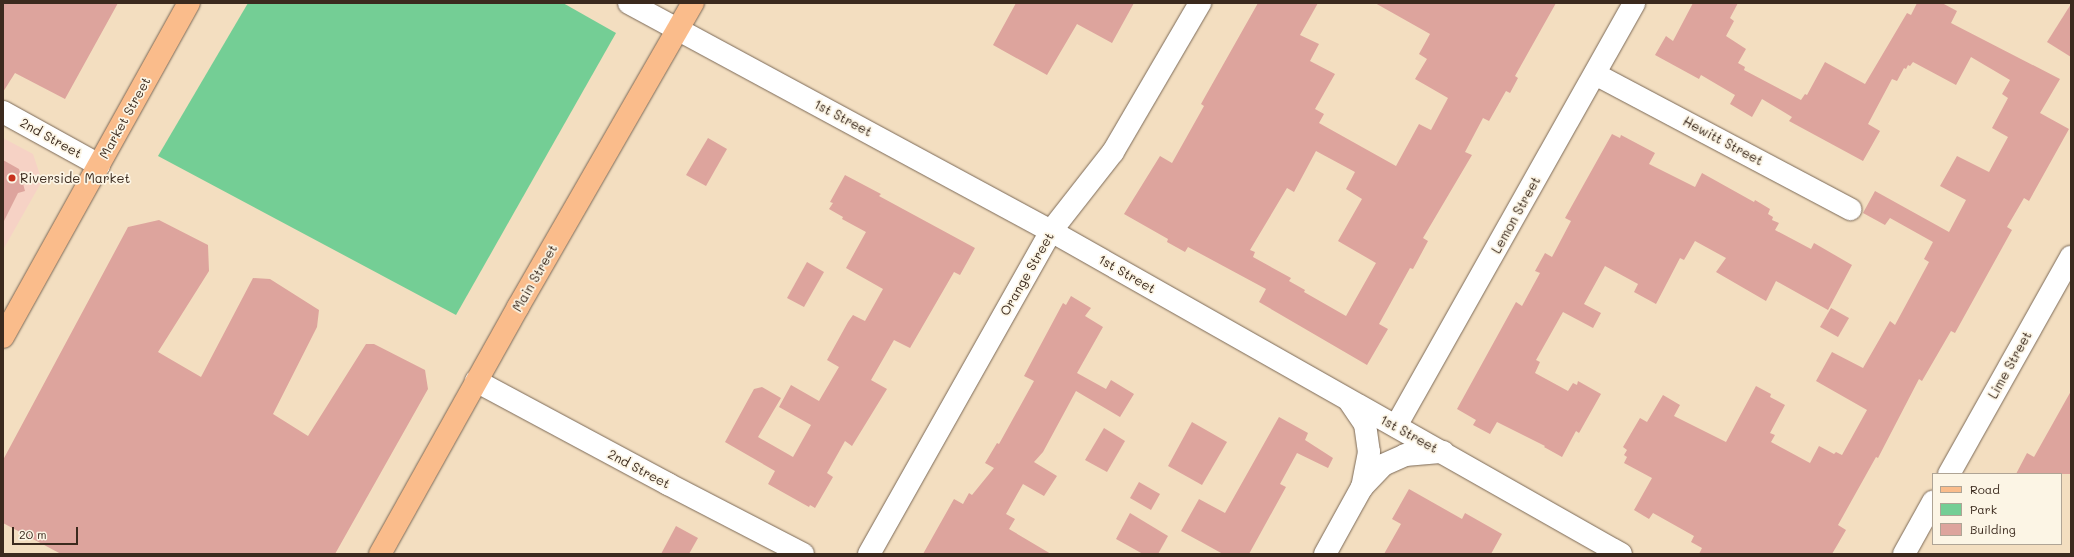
<!DOCTYPE html>
<html>
<head>
<meta charset="utf-8">
<style>
	body { margin:0 }
	#map { position:relative; width:2074px; height:557px; overflow:hidden; background:#f3dec0; font-family:Mali,sans-serif }
	div>[style] { position:absolute }
	.built>* { inset:0; background:#f6d2c5 }
	.green>* { inset:0; background:#74ce95 }
	.building>* { inset:0; background:#dda49d }
	.roads { filter:drop-shadow(0 0 1px #7b6957) drop-shadow(0 0 1px #7b6957) }
	.minor>* { height:22px; margin:-11px; padding:0 11px; transform-origin:11px; border-radius:11px; background:#fff }
	.major>* { height:22px; margin:-11px; padding:0 11px; transform-origin:11px; border-radius:11px; background:#fabc8b }
	.dots>* { width:11px; height:11px; translate:-50% -50%; box-sizing:border-box; border:2px solid #fcf5e5; border-radius:50% }
	span { translate:-50% -50%; white-space:nowrap; text-align:center; line-height:1.15; -webkit-text-stroke:3.5px #fcf5e5; paint-order:stroke }
	.street-label { font-size:13px; color:#3b2a1e }
	.poi-label { font-size:13px; color:#3b2a1e }
	.left { translate:0 -50%; text-align:left }
	.frame { position:absolute; inset:0; border:4px solid #3b2a1e; pointer-events:none }
	.legend { position:absolute; left:1932px; top:473px; width:130px; height:72px; box-sizing:border-box; background:#fcf5e5; border:1px solid #afa495; margin:0; padding:5px 7px; list-style:none; font-size:12px; color:#3b2a1e }
	.legend li { display:flex; align-items:center; gap:8px; height:20px }
	.legend b { width:20px; border:1px solid #afa495 }
	.scale { position:absolute; left:12px; top:527px; width:66px; height:18px; box-sizing:border-box; border:2px solid #3b2a1e; border-top:0; padding-left:5px; font-size:12px; line-height:14px; white-space:nowrap; color:#3b2a1e; -webkit-text-stroke:3px #fcf5e5; paint-order:stroke }
</style>
</head>
<body>
<div id="map">
	<div class="built">
		<div style="clip-path:polygon(3px 138px,33px 154px,42px 181px,3px 250px)"></div>
	</div>
	<div class="green">
		<div style="clip-path:polygon(248px 3px,563px 3px,616px 33px,456px 315px,158px 156px)"></div>
	</div>
	<div class="building">
		<div style="clip-path:polygon(3px 3px,118px 3px,65px 99px,15px 73px,3px 92px)"></div>
		<div style="clip-path:polygon(1016px 3px,1134px 3px,1112px 43px,1077px 24px,1047px 75px,993px 45px)"></div>
		<div style="clip-path:polygon(evenodd,1258px 3px,1318px 3px,1300px 35px,1319px 44px,1310px 61px,1335px 74px,1315px 109px,1324px 114px,1319px 123px,1396px 166px,1419px 124px,1431px 130px,1448px 98px,1415px 79px,1427px 59px,1419px 54px,1430px 34px,1375px 3px,1556px 3px,1515px 76px,1518px 78px,1510px 93px,1506px 91px,1489px 121px,1483px 118px,1465px 152px,1472px 155px,1423px 238px,1428px 241px,1413px 269px,1410px 268px,1379px 324px,1388px 329px,1367px 365px,1259px 302px,1266px 289px,1188px 247px,1185px 252px,1167px 242px,1168px 239px,1124px 214px,1160px 156px,1172px 163px,1204px 106px,1201px 104px,1206px 95px,1258px 3px,1316px 151px,1355px 172px,1346px 189px,1362px 199px,1338px 241px,1376px 263px,1346px 316px,1304px 292px,1305px 290px,1289px 281px,1291px 278px,1253px 257px,1255px 252px,1250px 250px,1287px 188px,1294px 192px,1316px 151px)"></div>
		<div style="clip-path:polygon(1693px 3px,1738px 3px,1730px 18px,1734px 21px,1726px 36px,1746px 49px,1738px 63px,1745px 67px,1744px 70px,1801px 100px,1805px 94px,1807px 95px,1825px 62px,1865px 84px,1907px 13px,1911px 15px,1917px 3px,1942px 3px,1957px 11px,1951px 23px,2060px 79px,2040px 113px,2069px 129px,2029px 201px,2024px 198px,2007px 227px,2012px 230px,1955px 333px,1951px 331px,1922px 381px,1919px 379px,1878px 458px,1876px 457px,1838px 525px,1846px 530px,1832px 554px,1699px 554px,1702px 548px,1691px 542px,1694px 536px,1653px 513px,1649px 519px,1634px 510px,1652px 478px,1624px 463px,1627px 457px,1624px 455px,1627px 450px,1623px 447px,1640px 418px,1647px 422px,1663px 395px,1680px 405px,1674px 416px,1726px 442px,1756px 386px,1771px 394px,1770px 397px,1785px 405px,1770px 433px,1775px 435px,1771px 442px,1810px 463px,1819px 446px,1834px 454px,1836px 452px,1842px 455px,1867px 410px,1816px 381px,1832px 352px,1863px 368px,1890px 321px,1895px 325px,1929px 262px,1924px 259px,1933px 242px,1890px 218px,1885px 225px,1863px 213px,1875px 191px,1949px 232px,1966px 200px,1940px 186px,1957px 156px,1989px 172px,2008px 137px,1992px 128px,2008px 98px,2002px 94px,2010px 80px,1971px 57px,1956px 85px,1913px 62px,1910px 66px,1908px 65px,1906px 69px,1904px 68px,1897px 81px,1892px 79px,1868px 124px,1880px 131px,1863px 161px,1789px 121px,1792px 117px,1762px 99px,1752px 117px,1730px 104px,1735px 95px,1701px 75px,1699px 79px,1655px 55px,1666px 36px,1673px 41px)"></div>
		<div style="clip-path:polygon(2071px 4px,2071px 57px,2047px 42px)"></div>
		<div style="clip-path:polygon(1612px 134px,1620px 138px,1621px 135px,1655px 153px,1649px 164px,1695px 187px,1702px 173px,1754px 202px,1755px 200px,1770px 209px,1768px 214px,1773px 217px,1772px 220px,1779px 223px,1775px 230px,1811px 249px,1814px 243px,1852px 265px,1828px 310px,1776px 281px,1766px 301px,1716px 272px,1726px 258px,1695px 241px,1684px 260px,1680px 258px,1656px 304px,1634px 292px,1638px 284px,1605px 266px,1584px 304px,1601px 313px,1593px 328px,1563px 312px,1536px 360px,1540px 362px,1535px 373px,1568px 391px,1573px 383px,1577px 385px,1578px 381px,1601px 394px,1579px 433px,1576px 431px,1562px 457px,1544px 447px,1545px 446px,1497px 422px,1490px 434px,1473px 425px,1476px 420px,1457px 409px,1516px 302px,1522px 306px,1540px 273px,1535px 271px,1545px 253px,1552px 257px,1571px 221px,1565px 218px)"></div>
		<div style="clip-path:polygon(708px 138px,727px 149px,706px 186px,686px 175px)"></div>
		<div style="clip-path:polygon(3px 160px,19px 169px,25px 191px,18px 193px,3px 223px)"></div>
		<div style="clip-path:polygon(845px 175px,881px 194px,879px 196px,975px 248px,960px 275px,954px 272px,910px 348px,894px 340px,871px 380px,887px 389px,852px 446px,845px 441px,827px 473px,833px 477px,815px 508px,810px 505px,809px 507px,768px 484px,775px 471px,725px 442px,754px 389px,762px 387px,781px 398px,758px 437px,793px 457px,811px 425px,779px 407px,791px 385px,819px 401px,839px 367px,827px 360px,848px 322px,853px 315px,865px 321px,883px 289px,846px 268px,866px 232px,842px 219px,843px 217px,829px 209px,833px 203px,830px 202px)"></div>
		<div style="clip-path:polygon(159px 220px,208px 245px,209px 271px,158px 352px,201px 377px,253px 278px,270px 279px,319px 310px,317px 327px,273px 414px,308px 436px,366px 344px,374px 344px,425px 370px,428px 389px,335px 554px,61px 554px,3px 523px,3px 460px,128px 227px)"></div>
		<div style="clip-path:polygon(807px 262px,824px 272px,804px 307px,787px 298px)"></div>
		<div style="clip-path:polygon(1071px 296px,1091px 308px,1085px 316px,1103px 327px,1077px 373px,1106px 389px,1111px 380px,1134px 394px,1120px 417px,1076px 391px,1043px 452px,1034px 462px,1057px 476px,1044px 496px,1023px 484px,1006px 514px,1015px 519px,1009px 529px,1051px 554px,923px 554px,954px 499px,963px 504px,969px 493px,972px 495px,994px 468px,985px 463px,997px 443px,999px 444px,1034px 381px,1024px 376px,1063px 303px,1066px 305px)"></div>
		<div style="clip-path:polygon(1831px 308px,1849px 318px,1838px 337px,1820px 327px)"></div>
		<div style="clip-path:polygon(2071px 391px,2071px 474px,2016px 474px,2027px 453px,2034px 457px)"></div>
		<div style="clip-path:polygon(1279px 417px,1308px 433px,1305px 440px,1333px 458px,1328px 468px,1297px 453px,1280px 484px,1286px 487px,1249px 554px,1223px 554px,1181px 531px,1199px 499px,1225px 513px)"></div>
		<div style="clip-path:polygon(1192px 422px,1227px 442px,1202px 485px,1168px 466px)"></div>
		<div style="clip-path:polygon(1104px 428px,1125px 441px,1107px 472px,1085px 460px)"></div>
		<div style="clip-path:polygon(1139px 482px,1160px 494px,1151px 510px,1130px 498px)"></div>
		<div style="clip-path:polygon(1409px 489px,1462px 519px,1465px 513px,1502px 534px,1491px 554px,1384px 554px,1401px 524px,1392px 519px)"></div>
		<div style="clip-path:polygon(1130px 513px,1168px 536px,1158px 554px,1143px 554px,1116px 539px)"></div>
		<div style="clip-path:polygon(676px 526px,698px 538px,689px 554px,661px 554px)"></div>
	</div>
	<div class="roads">
		<div class="minor">
			<div style="left:629px;top:3px;width:480px;rotate:28.4deg"></div>
			<div style="left:1051px;top:231px;width:655px;rotate:29.54deg"></div>
			<div style="left:1595px;top:74px;width:289px;rotate:27.9deg"></div>
			<div style="left:3px;top:112px;width:110px;rotate:28.9deg"></div>
			<div style="left:476px;top:381px;width:218px;rotate:28.2deg"></div>
			<div style="left:668px;top:484px;width:152px;rotate:27.4deg"></div>
			<div style="left:1350px;top:402px;width:27px;rotate:56deg"></div>
			<div style="left:1365px;top:424px;width:28px;rotate:82deg"></div>
			<div style="left:1369px;top:452px;width:36px;rotate:101deg"></div>
			<div style="left:1396px;top:426px;width:485px;rotate:-60.6deg"></div>
			<div style="left:1949px;top:474px;width:249px;rotate:-60.7deg"></div>
			<div style="left:869px;top:554px;width:371px;rotate:-60.6deg"></div>
			<div style="left:1051px;top:231px;width:100px;rotate:-51.9deg"></div>
			<div style="left:1113px;top:152px;width:173px;rotate:-59.7deg"></div>
			<div style="left:1325px;top:554px;width:77px;rotate:-61.1deg"></div>
			<div style="left:1362px;top:487px;width:30px;rotate:-46deg"></div>
			<div style="left:1383px;top:465px;width:24px;rotate:-24deg"></div>
			<div style="left:1405px;top:455px;width:38px;rotate:-5deg"></div>
			<div style="left:1904px;top:554px;width:60px;rotate:-60.9deg"></div>
		</div>
		<div class="major">
			<div style="left:3px;top:337px;width:382px;rotate:-60.9deg"></div>
			<div style="left:380px;top:554px;width:283px;rotate:-60.8deg"></div>
			<div style="left:518px;top:307px;width:351px;rotate:-60.1deg"></div>
		</div>
	</div>
	<div class="dots">
		<div style="left:12px;top:178px;background:#c8321e"></div>
	</div>
	<div class="street-label">
		<span style="left:125px;top:118px;rotate:-61deg">Market Street</span>
		<span style="left:843px;top:118px;rotate:28deg">1st Street</span>
		<span style="left:51px;top:138px;rotate:29deg">2nd Street</span>
		<span style="left:1723px;top:141px;rotate:28deg">Hewitt Street</span>
		<span style="left:1516px;top:215px;rotate:-61deg">Lemon Street</span>
		<span style="left:1027px;top:274px;rotate:-60deg">Orange Street</span>
		<span style="left:1127px;top:274px;rotate:30deg">1st Street</span>
		<span style="left:535px;top:278px;rotate:-60deg">Main Street</span>
		<span style="left:2010px;top:365px;rotate:-61deg">Lime Street</span>
		<span style="left:1409px;top:434px;rotate:29deg">1st Street</span>
		<span style="left:639px;top:469px;rotate:28deg">2nd Street</span>
	</div>
	<div class="poi-label">
		<span class="left" style="left:20px;top:178px">Riverside Market</span>
	</div>
	<div class="frame"></div>
	<ul class="legend">
	<li><b style="height:5px;background:#fabc8b"></b>Road</li>
	<li><b style="height:11px;background:#74ce95"></b>Park</li>
	<li><b style="height:11px;background:#dda49d"></b>Building</li>
	</ul>
	<div class="scale">20 m</div>
</div>
</body>
</html>
